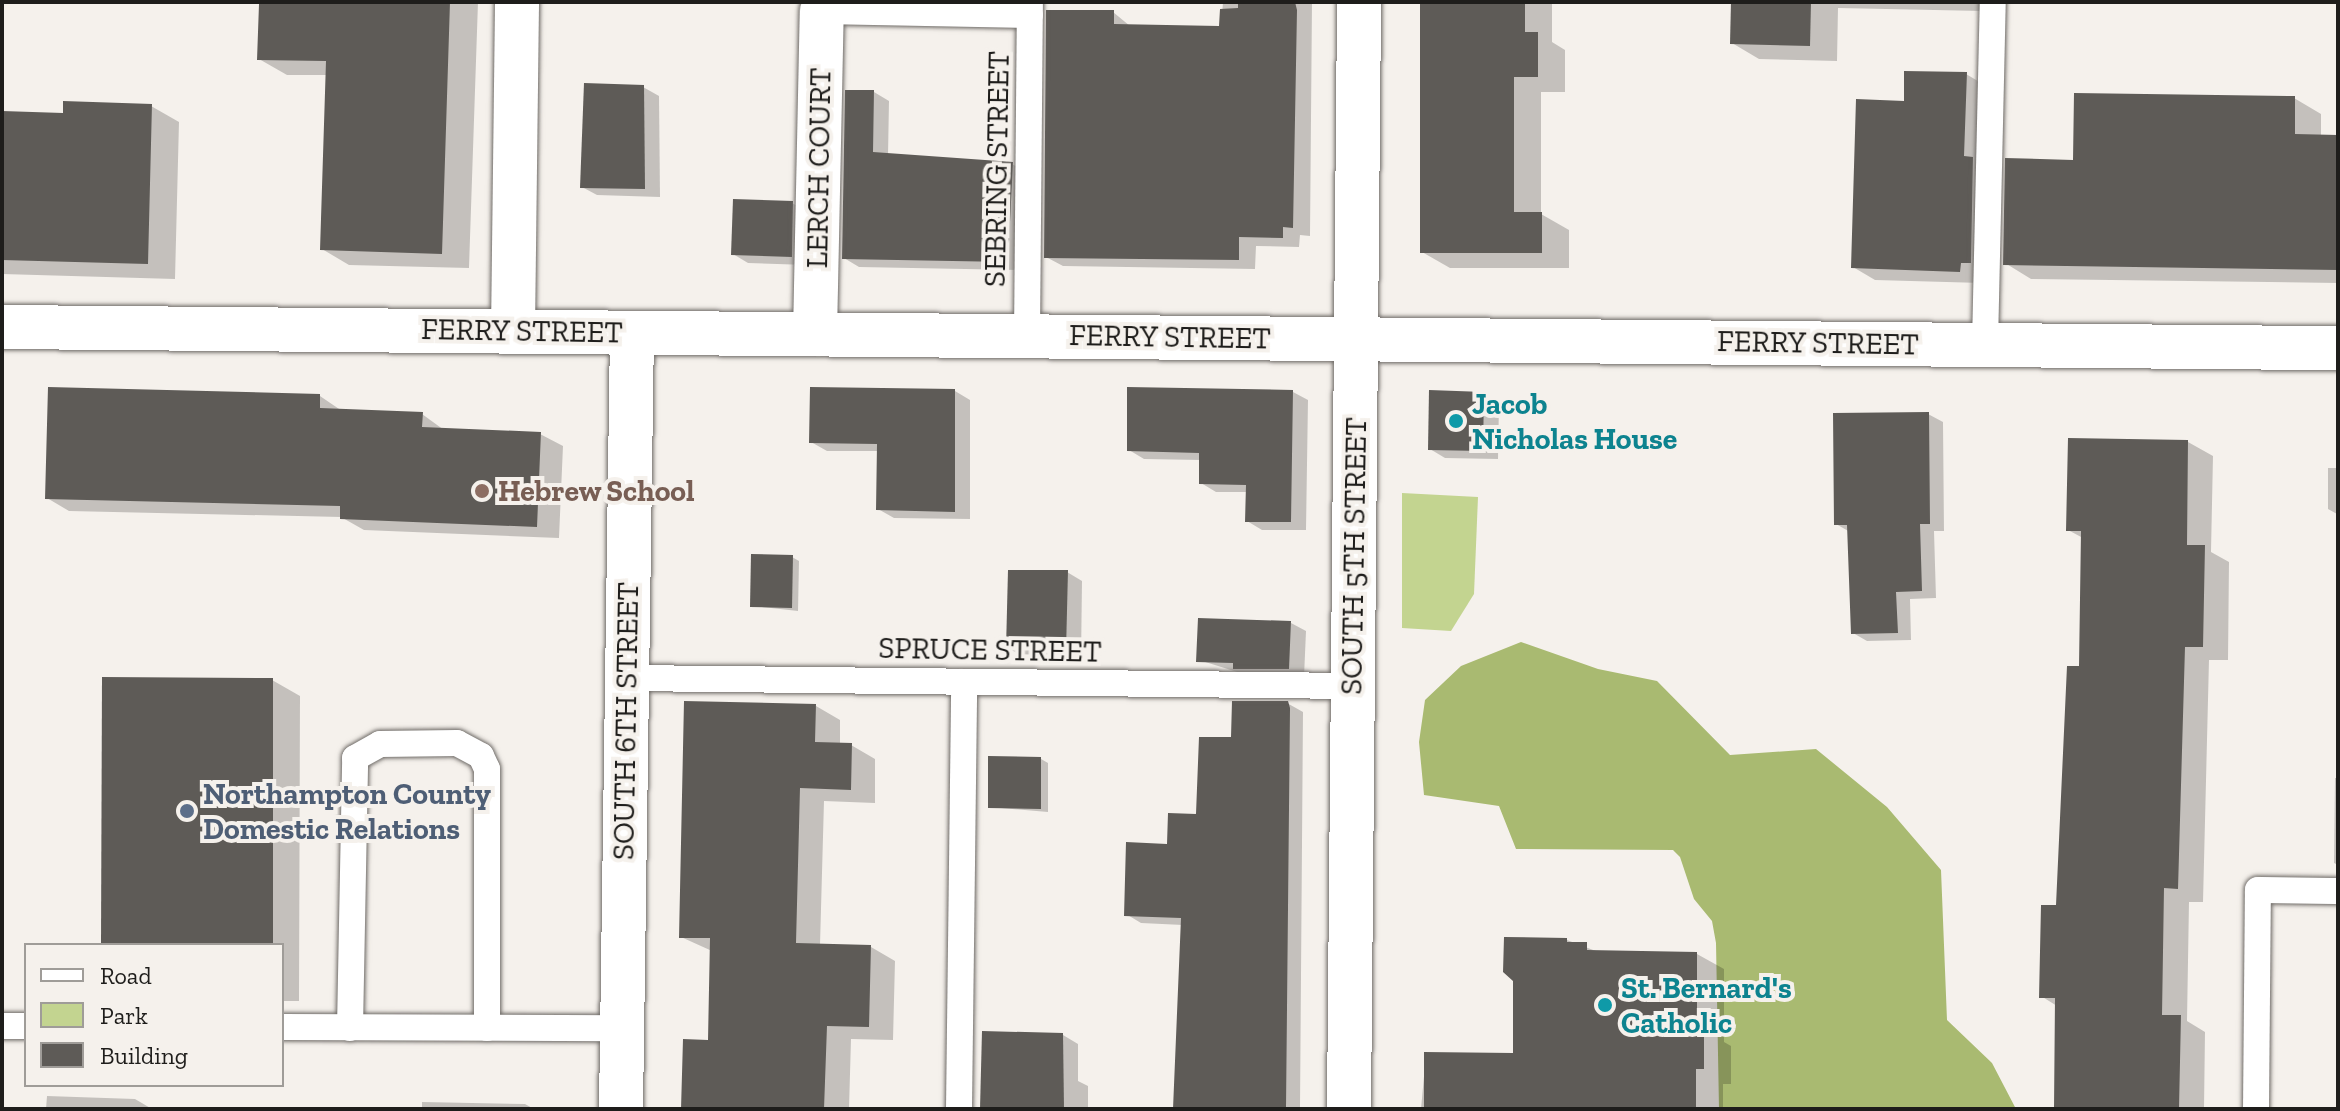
<!DOCTYPE html>
<html>
<head>
<meta charset="utf-8">
<style>
	body { margin:0 }
	#map { position:relative; width:2340px; height:1111px; overflow:hidden; background:#f5f1ec; font-family:"Zilla Slab",serif }
	div>[style] { position:absolute }
	.green>* { inset:0; background:#c3d490 }
	.forest>* { inset:0; background:#a9ba71 }
	.shadow>* { inset:0; background:#0003 }
	.building>* { inset:0; background:#5e5b57 }
	.roads { filter:drop-shadow(0 0 2px #6f6b67) drop-shadow(0 0 2px #6f6b67) }
	.lane>* { height:26px; margin:-13px; padding:0 13px; transform-origin:13px; border-radius:13px; background:#fff }
	.street>* { height:44px; margin:-22px; padding:0 22px; transform-origin:22px; border-radius:22px; background:#fff }
	.dots>* { width:22px; height:22px; translate:-50% -50%; box-sizing:border-box; border:4px solid #f5f1ec; border-radius:50% }
	span { translate:-50% -50%; white-space:nowrap; text-align:center; line-height:1.15; -webkit-text-stroke:8px #f5f1ec; paint-order:stroke }
	.street-label { font-size:30px; color:#1e1d1b }
	.culture-label { font-size:30px; color:#0d838f; font-weight:700 }
	.left { translate:0 -50%; text-align:left }
	.education-label { font-size:30px; color:#785e54; font-weight:700 }
	.service-label { font-size:30px; color:#4e5e75; font-weight:700 }
	.frame { position:absolute; inset:0; border:4px solid #1e1d1b; pointer-events:none }
	.legend { position:absolute; left:24px; top:943px; width:260px; height:144px; box-sizing:border-box; background:#f5f1ec; border:2px solid #9f9c98; margin:0; padding:10px 14px; list-style:none; font-size:24px; color:#1e1d1b }
	.legend li { display:flex; align-items:center; gap:16px; height:40px }
	.legend b { width:40px; border:2px solid #9f9c98 }
</style>
</head>
<body>
<div id="map">
	<div class="green">
		<div style="clip-path:polygon(1402px 493px,1478px 497px,1474px 594px,1451px 631px,1402px 628px)"></div>
	</div>
	<div class="forest">
		<div style="clip-path:polygon(1521px 642px,1598px 669px,1657px 681px,1730px 755px,1816px 749px,1887px 807px,1941px 870px,1947px 1020px,1992px 1063px,2016px 1109px,1719px 1109px,1716px 943px,1712px 921px,1694px 899px,1680px 857px,1673px 850px,1516px 849px,1499px 806px,1424px 795px,1419px 742px,1425px 700px,1461px 666px)"></div>
	</div>
	<div class="shadow">
		<div style="clip-path:polygon(260px 2px,478px 2px,469px 268px,349px 265px,322px 249px,327px 75px,287px 75px,259px 59px)"></div>
		<div style="clip-path:polygon(1223px 2px,1312px 2px,1310px 236px,1300px 235px,1299px 247px,1256px 246px,1255px 269px,1063px 266px,1046px 257px,1113px 12px,1130px 26px,1221px 28px)"></div>
		<div style="clip-path:polygon(1422px 2px,1552px 2px,1552px 42px,1565px 50px,1565px 92px,1541px 92px,1541px 214px,1569px 230px,1569px 268px,1450px 268px,1422px 252px)"></div>
		<div style="clip-path:polygon(1733px 2px,1982px 2px,1982px 11px,1838px 8px,1837px 61px,1759px 59px,1732px 43px)"></div>
		<div style="clip-path:polygon(1966px 74px,1988px 87px,1982px 283px,1875px 280px,1853px 267px,1905px 103px)"></div>
		<div style="clip-path:polygon(643px 87px,659px 96px,660px 197px,597px 195px,582px 187px)"></div>
		<div style="clip-path:polygon(874px 92px,889px 101px,888px 156px,1012px 164px,1027px 173px,1023px 270px,859px 267px,844px 258px)"></div>
		<div style="clip-path:polygon(2294px 98px,2321px 114px,2321px 136px,2338px 137px,2338px 283px,2031px 279px,2005px 263px,2075px 162px)"></div>
		<div style="clip-path:polygon(151px 106px,179px 122px,175px 279px,2px 274px,2px 113px,65px 115px)"></div>
		<div style="clip-path:polygon(792px 203px,808px 212px,807px 265px,748px 263px,733px 254px)"></div>
		<div style="clip-path:polygon(955px 391px,970px 400px,970px 519px,894px 518px,878px 509px,879px 451px,827px 451px,811px 442px)"></div>
		<div style="clip-path:polygon(1293px 392px,1308px 400px,1306px 530px,1262px 530px,1247px 521px,1248px 492px,1216px 492px,1201px 483px,1201px 460px,1144px 459px,1129px 450px)"></div>
		<div style="clip-path:polygon(1484px 394px,1499px 402px,1498px 459px,1445px 458px,1430px 449px)"></div>
		<div style="clip-path:polygon(320px 396px,342px 411px,422px 414px,444px 430px,540px 434px,563px 446px,559px 538px,364px 530px,341px 517px,69px 511px,47px 498px)"></div>
		<div style="clip-path:polygon(1928px 414px,1943px 422px,1944px 531px,1934px 531px,1936px 598px,1910px 599px,1911px 640px,1867px 641px,1853px 633px,1850px 532px,1836px 524px)"></div>
		<div style="clip-path:polygon(2188px 442px,2213px 456px,2211px 552px,2229px 562px,2228px 660px,2209px 660px,2203px 902px,2189px 902px,2187px 1021px,2205px 1032px,2204px 1109px,2056px 1109px,2057px 1006px,2041px 996px,2058px 907px,2081px 668px,2083px 538px,2068px 530px)"></div>
		<div style="clip-path:polygon(2328px 468px,2338px 468px,2338px 642px,2337px 514px,2328px 509px)"></div>
		<div style="clip-path:polygon(792px 557px,799px 561px,798px 611px,752px 606px)"></div>
		<div style="clip-path:polygon(1067px 572px,1082px 581px,1081px 659px,1024px 657px,1008px 648px)"></div>
		<div style="clip-path:polygon(1291px 623px,1306px 631px,1304px 677px,1250px 676px,1199px 660px)"></div>
		<div style="clip-path:polygon(272px 680px,300px 696px,299px 1001px,282px 1001px,282px 945px,103px 945px)"></div>
		<div style="clip-path:polygon(1287px 703px,1303px 712px,1300px 1109px,1176px 1109px,1183px 925px,1141px 923px,1126px 914px,1169px 846px)"></div>
		<div style="clip-path:polygon(816px 706px,840px 720px,840px 744px,851px 745px,875px 759px,875px 803px,824px 801px,820px 945px,871px 947px,895px 961px,893px 1040px,851px 1039px,849px 1109px,683px 1109px,710px 1042px,712px 951px,681px 937px)"></div>
		<div style="clip-path:polygon(1041px 759px,1048px 763px,1048px 812px,990px 807px)"></div>
		<div style="clip-path:polygon(2335px 778px,2338px 778px,2338px 865px,2334px 863px)"></div>
		<div style="clip-path:polygon(1567px 940px,1601px 953px,1697px 954px,1724px 969px,1724px 1042px,1731px 1046px,1731px 1084px,1723px 1084px,1723px 1109px,1421px 1109px,1426px 1054px,1515px 1055px)"></div>
		<div style="clip-path:polygon(1063px 1035px,1078px 1044px,1078px 1081px,1088px 1086px,1088px 1109px,982px 1109px)"></div>
		<div style="clip-path:polygon(47px 1096px,135px 1099px,152px 1109px,46px 1109px)"></div>
		<div style="clip-path:polygon(422px 1102px,525px 1104px,534px 1109px,422px 1109px)"></div>
	</div>
	<div class="building">
		<div style="clip-path:polygon(307px 2px,450px 2px,442px 254px,320px 250px,326px 61px,257px 60px,259px 4px)"></div>
		<div style="clip-path:polygon(1238px 2px,1295px 2px,1297px 10px,1293px 228px,1283px 227px,1283px 238px,1239px 237px,1239px 260px,1044px 258px,1046px 10px,1114px 10px,1114px 24px,1219px 26px,1220px 9px,1238px 8px)"></div>
		<div style="clip-path:polygon(1420px 2px,1525px 2px,1525px 32px,1538px 32px,1538px 77px,1514px 77px,1514px 212px,1542px 212px,1542px 253px,1420px 253px)"></div>
		<div style="clip-path:polygon(1731px 2px,1811px 2px,1810px 46px,1730px 44px)"></div>
		<div style="clip-path:polygon(1904px 71px,1967px 72px,1964px 156px,1973px 157px,1971px 263px,1961px 263px,1960px 272px,1851px 268px,1856px 99px,1904px 101px)"></div>
		<div style="clip-path:polygon(584px 83px,644px 85px,645px 189px,580px 188px)"></div>
		<div style="clip-path:polygon(845px 90px,874px 90px,873px 152px,1013px 162px,1008px 262px,842px 259px)"></div>
		<div style="clip-path:polygon(2074px 93px,2295px 96px,2295px 134px,2338px 135px,2338px 270px,2003px 265px,2005px 158px,2073px 160px)"></div>
		<div style="clip-path:polygon(63px 101px,152px 104px,148px 264px,2px 260px,2px 111px,63px 113px)"></div>
		<div style="clip-path:polygon(733px 199px,793px 201px,792px 257px,731px 255px)"></div>
		<div style="clip-path:polygon(48px 387px,320px 394px,320px 408px,423px 412px,422px 427px,541px 432px,537px 527px,340px 519px,340px 506px,45px 499px)"></div>
		<div style="clip-path:polygon(810px 387px,955px 389px,955px 512px,876px 510px,877px 444px,809px 443px)"></div>
		<div style="clip-path:polygon(1127px 387px,1293px 390px,1291px 522px,1245px 522px,1246px 485px,1199px 484px,1199px 453px,1127px 451px)"></div>
		<div style="clip-path:polygon(1429px 390px,1484px 392px,1483px 451px,1428px 450px)"></div>
		<div style="clip-path:polygon(1929px 412px,1930px 524px,1920px 524px,1922px 591px,1896px 592px,1898px 633px,1851px 634px,1847px 525px,1834px 525px,1833px 413px)"></div>
		<div style="clip-path:polygon(2068px 438px,2188px 440px,2187px 545px,2205px 545px,2203px 647px,2185px 647px,2178px 889px,2164px 888px,2162px 1015px,2181px 1015px,2179px 1109px,2054px 1109px,2055px 998px,2039px 998px,2041px 905px,2056px 905px,2067px 666px,2079px 666px,2081px 531px,2066px 531px)"></div>
		<div style="clip-path:polygon(751px 554px,793px 555px,792px 608px,750px 607px)"></div>
		<div style="clip-path:polygon(1008px 570px,1068px 570px,1066px 651px,1006px 649px)"></div>
		<div style="clip-path:polygon(1198px 618px,1291px 621px,1289px 669px,1233px 669px,1233px 663px,1196px 662px)"></div>
		<div style="clip-path:polygon(102px 677px,273px 678px,273px 945px,101px 945px)"></div>
		<div style="clip-path:polygon(684px 701px,816px 704px,815px 742px,852px 743px,851px 790px,800px 788px,796px 943px,871px 945px,869px 1027px,827px 1026px,824px 1109px,681px 1109px,683px 1039px,708px 1040px,710px 938px,679px 938px)"></div>
		<div style="clip-path:polygon(1232px 701px,1288px 701px,1290px 708px,1286px 1109px,1173px 1109px,1181px 918px,1124px 916px,1126px 842px,1167px 844px,1168px 813px,1196px 814px,1199px 737px,1231px 737px)"></div>
		<div style="clip-path:polygon(988px 756px,1041px 757px,1041px 809px,988px 808px)"></div>
		<div style="clip-path:polygon(1504px 937px,1567px 938px,1567px 942px,1587px 942px,1587px 950px,1697px 952px,1697px 1029px,1704px 1028px,1704px 1069px,1696px 1069px,1696px 1109px,1424px 1109px,1424px 1052px,1513px 1053px,1513px 981px,1503px 972px)"></div>
		<div style="clip-path:polygon(982px 1031px,1063px 1033px,1064px 1109px,980px 1109px)"></div>
	</div>
	<div class="roads">
		<div class="lane">
			<div style="left:822px;top:2px;width:9px;rotate:90deg"></div>
			<div style="left:822px;top:11px;width:208px;rotate:1.1deg"></div>
			<div style="left:1027px;top:336px;width:334px;rotate:-89.5deg"></div>
			<div style="left:1985px;top:344px;width:342px;rotate:-88.7deg"></div>
			<div style="left:627px;top:678px;width:726px;rotate:0.63deg"></div>
			<div style="left:2px;top:1026px;width:24px"></div>
			<div style="left:282px;top:1027px;width:340px;rotate:0.2deg"></div>
			<div style="left:350px;top:1028px;width:270px;rotate:-88.9deg"></div>
			<div style="left:355px;top:758px;width:29px;rotate:-29deg"></div>
			<div style="left:380px;top:744px;width:77px;rotate:-0.7deg"></div>
			<div style="left:457px;top:743px;width:27px;rotate:28deg"></div>
			<div style="left:481px;top:756px;width:14px;rotate:65deg"></div>
			<div style="left:487px;top:769px;width:259px;rotate:90deg"></div>
			<div style="left:959px;top:1109px;width:427px;rotate:-89.3deg"></div>
			<div style="left:2256px;top:1109px;width:219px;rotate:-89.5deg"></div>
			<div style="left:2258px;top:890px;width:80px;rotate:0.7deg"></div>
		</div>
		<div class="street">
			<div style="left:2px;top:327px;width:2336px;rotate:0.52deg"></div>
			<div style="left:513px;top:331px;width:329px;rotate:-89.3deg"></div>
			<div style="left:815px;top:334px;width:323px;rotate:-88.8deg"></div>
			<div style="left:621px;top:1109px;width:776px;rotate:-89.19deg"></div>
			<div style="left:1349px;top:1109px;width:1107px;rotate:-89.48deg"></div>
		</div>
	</div>
	<div class="dots">
		<div style="left:1456px;top:421px;background:#0f9aa8"></div>
		<div style="left:482px;top:491px;background:#8d6e63"></div>
		<div style="left:187px;top:811px;background:#5c6f8a"></div>
		<div style="left:1605px;top:1005px;background:#0f9aa8"></div>
	</div>
	<div class="street-label">
		<span style="left:819px;top:168px;rotate:-89deg">LERCH COURT</span>
		<span style="left:997px;top:169px;rotate:-89deg">SEBRING STREET</span>
		<span style="left:522px;top:331px;rotate:1deg">FERRY STREET</span>
		<span style="left:1170px;top:337px;rotate:1deg">FERRY STREET</span>
		<span style="left:1818px;top:343px;rotate:1deg">FERRY STREET</span>
		<span style="left:1354px;top:556px;rotate:-89deg">SOUTH 5TH STREET</span>
		<span style="left:990px;top:650px;rotate:1deg">SPRUCE STREET</span>
		<span style="left:626px;top:721px;rotate:-89deg">SOUTH 6TH STREET</span>
	</div>
	<div class="culture-label">
		<span class="left" style="left:1472px;top:421px">Jacob<br>Nicholas House</span>
		<span class="left" style="left:1621px;top:1005px">St. Bernard's<br>Catholic</span>
	</div>
	<div class="education-label">
		<span class="left" style="left:498px;top:491px">Hebrew School</span>
	</div>
	<div class="service-label">
		<span class="left" style="left:203px;top:811px">Northampton County<br>Domestic Relations</span>
	</div>
	<div class="frame"></div>
	<ul class="legend">
	<li><b style="height:10px;background:#fff"></b>Road</li>
	<li><b style="height:22px;background:#c3d490"></b>Park</li>
	<li><b style="height:22px;background:#5e5b57"></b>Building</li>
	</ul>
</div>
</body>
</html>
